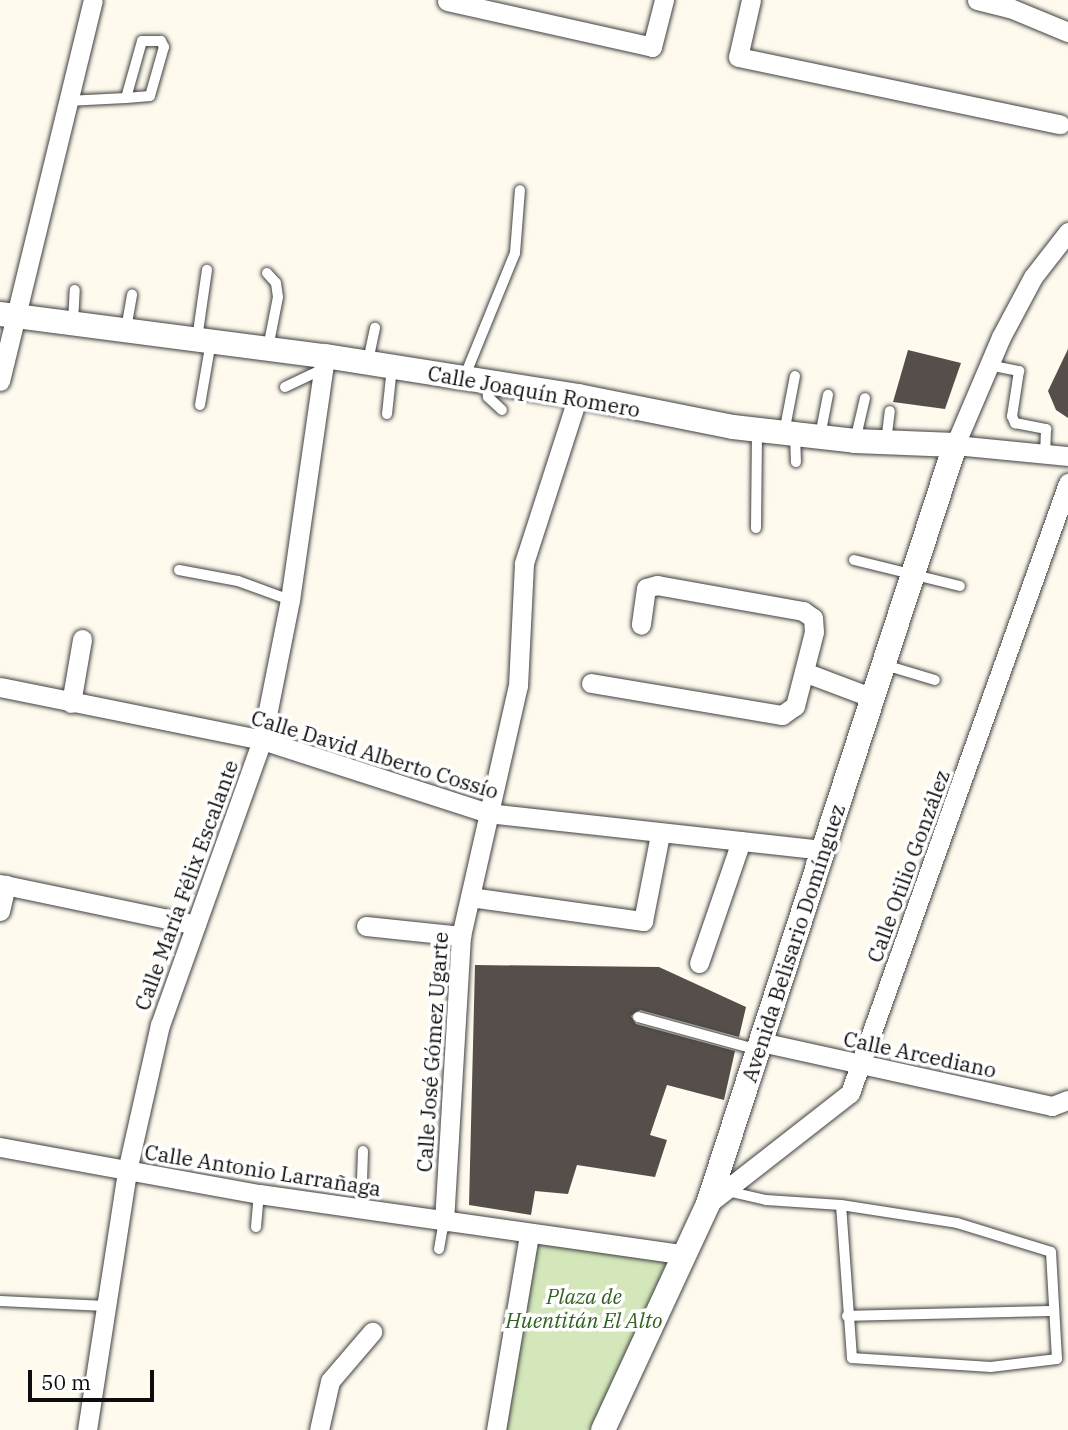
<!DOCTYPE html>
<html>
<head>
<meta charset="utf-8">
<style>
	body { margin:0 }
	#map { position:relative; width:1068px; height:1430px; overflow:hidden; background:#fefaee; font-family:"IBM Plex Serif",serif }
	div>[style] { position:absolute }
	.green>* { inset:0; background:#d3e7ba }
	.building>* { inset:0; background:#554e4a }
	.roads { filter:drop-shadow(0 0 2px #404040) drop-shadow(0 0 2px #404040) }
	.service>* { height:10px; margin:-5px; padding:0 5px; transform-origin:5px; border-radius:5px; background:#fff }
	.minor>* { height:19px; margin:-9.5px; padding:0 9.5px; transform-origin:9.5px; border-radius:9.5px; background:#fff }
	.tertiary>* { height:24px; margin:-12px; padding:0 12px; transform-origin:12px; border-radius:12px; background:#fff }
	span { translate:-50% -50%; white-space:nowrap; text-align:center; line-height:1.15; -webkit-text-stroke:7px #fff; paint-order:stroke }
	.street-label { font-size:21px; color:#0d0d0d }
	.park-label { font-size:21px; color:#316221; font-style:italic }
	.scale { position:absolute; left:28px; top:1370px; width:126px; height:32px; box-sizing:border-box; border:4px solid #0d0d0d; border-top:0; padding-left:9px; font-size:21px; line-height:24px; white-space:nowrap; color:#0d0d0d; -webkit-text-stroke:5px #fff; paint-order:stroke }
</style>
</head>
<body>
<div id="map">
	<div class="green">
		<div style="clip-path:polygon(535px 1241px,669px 1257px,596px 1430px,502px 1430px)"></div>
	</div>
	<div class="building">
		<div style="clip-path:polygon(1068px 349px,1068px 418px,1056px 410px,1048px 391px)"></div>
		<div style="clip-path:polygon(908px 350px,961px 363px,945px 409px,893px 402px)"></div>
		<div style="clip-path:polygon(475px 965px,659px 967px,746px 1007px,739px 1037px,640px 1010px,631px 1016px,636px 1024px,735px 1051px,724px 1100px,667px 1085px,650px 1135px,667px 1140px,655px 1177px,577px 1165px,568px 1194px,535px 1191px,531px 1215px,469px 1205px)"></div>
	</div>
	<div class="roads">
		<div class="service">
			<div style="left:67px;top:101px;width:59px;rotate:-2.9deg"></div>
			<div style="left:126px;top:98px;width:24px;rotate:-5deg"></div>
			<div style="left:150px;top:96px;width:51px;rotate:-74.1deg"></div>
			<div style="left:164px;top:47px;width:7px;rotate:-117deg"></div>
			<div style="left:161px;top:41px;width:19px;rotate:180deg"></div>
			<div style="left:142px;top:41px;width:59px;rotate:105.7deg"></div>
			<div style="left:267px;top:273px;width:13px;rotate:48deg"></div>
			<div style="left:276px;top:283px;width:14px;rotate:82deg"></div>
			<div style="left:278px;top:297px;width:52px;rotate:101.1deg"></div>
			<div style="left:73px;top:323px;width:33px;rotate:-87deg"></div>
			<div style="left:126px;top:329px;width:35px;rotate:-80deg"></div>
			<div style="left:197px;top:339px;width:70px;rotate:-81.8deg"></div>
			<div style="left:368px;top:361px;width:34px;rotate:-78deg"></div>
			<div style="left:988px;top:365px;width:32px;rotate:11deg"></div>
			<div style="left:1019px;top:371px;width:46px;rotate:98.8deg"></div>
			<div style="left:1012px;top:416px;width:8px;rotate:67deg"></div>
			<div style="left:1015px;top:423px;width:32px;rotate:11deg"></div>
			<div style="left:1046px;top:429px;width:23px;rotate:92deg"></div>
			<div style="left:464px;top:378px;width:135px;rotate:-67.8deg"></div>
			<div style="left:515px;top:253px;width:63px;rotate:-85.5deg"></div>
			<div style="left:486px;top:382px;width:15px;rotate:82deg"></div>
			<div style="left:488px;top:397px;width:19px;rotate:43deg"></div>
			<div style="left:285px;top:387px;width:42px;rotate:-25.3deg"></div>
			<div style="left:200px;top:405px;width:65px;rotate:-80.2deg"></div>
			<div style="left:387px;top:414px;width:47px;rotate:-83.9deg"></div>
			<div style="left:784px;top:433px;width:58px;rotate:-79.1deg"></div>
			<div style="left:795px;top:435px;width:27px;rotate:88deg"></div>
			<div style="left:820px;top:436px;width:42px;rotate:-79deg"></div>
			<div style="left:855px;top:441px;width:44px;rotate:-76.9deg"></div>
			<div style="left:886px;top:442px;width:31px;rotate:-83deg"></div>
			<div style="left:756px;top:528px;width:98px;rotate:-89.4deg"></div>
			<div style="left:854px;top:560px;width:109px;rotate:13.8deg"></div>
			<div style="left:179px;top:570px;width:60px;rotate:10.6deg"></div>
			<div style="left:238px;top:581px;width:55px;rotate:20.1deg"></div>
			<div style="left:885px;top:665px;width:52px;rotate:16.7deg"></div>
			<div style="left:638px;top:1017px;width:125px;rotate:15.3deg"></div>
			<div style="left:727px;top:1191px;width:40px;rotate:13deg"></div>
			<div style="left:766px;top:1200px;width:75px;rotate:3.8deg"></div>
			<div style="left:841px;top:1205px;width:117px;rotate:8.8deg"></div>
			<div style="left:957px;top:1223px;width:98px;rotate:17.1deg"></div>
			<div style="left:1051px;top:1252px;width:107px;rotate:86.8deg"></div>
			<div style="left:1057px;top:1359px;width:67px;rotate:173.2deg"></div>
			<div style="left:990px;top:1367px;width:138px;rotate:-176.3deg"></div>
			<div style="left:852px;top:1358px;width:153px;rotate:-94.1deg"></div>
			<div style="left:361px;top:1209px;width:58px;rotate:-88deg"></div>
			<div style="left:256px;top:1227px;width:33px;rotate:-85deg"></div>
			<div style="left:439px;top:1249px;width:27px;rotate:-80deg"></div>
			<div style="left:0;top:1301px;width:106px;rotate:2.7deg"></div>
			<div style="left:847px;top:1316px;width:207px;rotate:-1.4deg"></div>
		</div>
		<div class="minor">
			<div style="left:751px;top:0;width:58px;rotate:102.8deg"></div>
			<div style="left:738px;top:57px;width:329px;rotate:11.8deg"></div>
			<div style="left:977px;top:0;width:34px;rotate:14deg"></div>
			<div style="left:1010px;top:8px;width:63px;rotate:22.5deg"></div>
			<div style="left:447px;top:1px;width:210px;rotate:12.6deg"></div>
			<div style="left:652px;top:47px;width:49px;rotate:-75.7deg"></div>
			<div style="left:1068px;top:232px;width:57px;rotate:127.9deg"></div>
			<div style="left:1033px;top:277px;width:68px;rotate:118.1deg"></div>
			<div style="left:1001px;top:337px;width:117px;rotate:113.1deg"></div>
			<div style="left:955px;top:445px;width:114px;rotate:5.6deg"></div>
			<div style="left:0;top:381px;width:392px;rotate:-76.3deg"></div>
			<div style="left:804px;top:672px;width:74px;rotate:20.6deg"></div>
			<div style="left:591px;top:683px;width:194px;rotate:9.5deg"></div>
			<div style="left:782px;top:715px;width:16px;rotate:-35deg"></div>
			<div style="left:795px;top:706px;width:76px;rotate:-75.6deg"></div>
			<div style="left:814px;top:632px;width:14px;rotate:-94deg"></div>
			<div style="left:813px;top:618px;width:12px;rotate:-145deg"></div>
			<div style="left:803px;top:611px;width:148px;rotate:-169.9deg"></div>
			<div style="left:657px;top:585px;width:11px;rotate:165deg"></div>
			<div style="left:646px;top:588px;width:37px;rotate:98deg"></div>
			<div style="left:0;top:687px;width:267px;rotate:11.4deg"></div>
			<div style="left:262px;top:740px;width:237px;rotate:17.9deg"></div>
			<div style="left:488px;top:813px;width:338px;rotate:6.3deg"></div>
			<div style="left:71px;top:703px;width:65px;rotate:-80.2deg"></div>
			<div style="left:0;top:884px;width:200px;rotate:11.8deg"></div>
			<div style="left:470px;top:897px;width:175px;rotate:7.9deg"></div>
			<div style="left:643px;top:921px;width:89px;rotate:-78.9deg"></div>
			<div style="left:0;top:911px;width:27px;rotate:-77deg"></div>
			<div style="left:366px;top:926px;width:96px;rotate:6deg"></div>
			<div style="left:699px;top:963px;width:129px;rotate:-71deg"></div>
			<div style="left:761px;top:1042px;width:298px;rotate:12.4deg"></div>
			<div style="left:1052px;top:1106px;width:17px;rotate:-21deg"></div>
			<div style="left:0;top:1147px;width:263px;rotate:10.3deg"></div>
			<div style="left:259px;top:1194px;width:431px;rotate:8.1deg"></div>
			<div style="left:708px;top:1204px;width:180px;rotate:-38deg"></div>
			<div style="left:850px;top:1093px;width:648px;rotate:-70.33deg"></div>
			<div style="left:444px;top:1222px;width:287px;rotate:-86.6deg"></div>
			<div style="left:461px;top:936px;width:256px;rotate:-77.2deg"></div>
			<div style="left:518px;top:686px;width:123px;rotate:-87.2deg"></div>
			<div style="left:524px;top:563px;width:176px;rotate:-72.1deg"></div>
			<div style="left:87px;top:1430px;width:262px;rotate:-81.2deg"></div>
			<div style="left:127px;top:1171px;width:150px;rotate:-77.3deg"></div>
			<div style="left:160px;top:1025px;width:303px;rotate:-70.3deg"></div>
			<div style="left:262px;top:740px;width:143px;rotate:-78.7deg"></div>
			<div style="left:290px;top:600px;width:246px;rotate:-81.8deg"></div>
			<div style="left:319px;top:1430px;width:50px;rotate:-77.3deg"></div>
			<div style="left:330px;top:1381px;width:65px;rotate:-49.4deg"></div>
			<div style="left:496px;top:1430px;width:199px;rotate:-80.4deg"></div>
		</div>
		<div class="tertiary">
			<div style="left:0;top:314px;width:328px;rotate:7.4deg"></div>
			<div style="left:325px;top:356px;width:256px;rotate:9deg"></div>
			<div style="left:578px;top:396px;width:158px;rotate:11.3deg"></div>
			<div style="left:733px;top:427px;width:123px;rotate:6.5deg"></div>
			<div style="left:855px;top:441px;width:100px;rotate:2.3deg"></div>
			<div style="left:955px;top:445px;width:798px;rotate:108.03deg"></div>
			<div style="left:708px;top:1204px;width:249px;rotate:114.9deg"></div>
		</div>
	</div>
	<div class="street-label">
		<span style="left:534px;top:391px;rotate:10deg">Calle Joaquín Romero</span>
		<span style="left:375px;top:754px;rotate:17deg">Calle David Alberto Cossío</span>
		<span style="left:908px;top:866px;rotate:-70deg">Calle Otilio González</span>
		<span style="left:186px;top:885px;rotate:-70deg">Calle María Félix Escalante</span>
		<span style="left:793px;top:943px;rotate:-72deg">Avenida Belisario Domínguez</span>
		<span style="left:432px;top:1052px;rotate:-86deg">Calle José Gómez Ugarte</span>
		<span style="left:920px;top:1054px;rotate:12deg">Calle Arcediano</span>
		<span style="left:263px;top:1170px;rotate:9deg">Calle Antonio Larrañaga</span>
	</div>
	<div class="park-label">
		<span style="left:584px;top:1308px">Plaza de<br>Huentitán El Alto</span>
	</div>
	<div class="scale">50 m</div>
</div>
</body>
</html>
